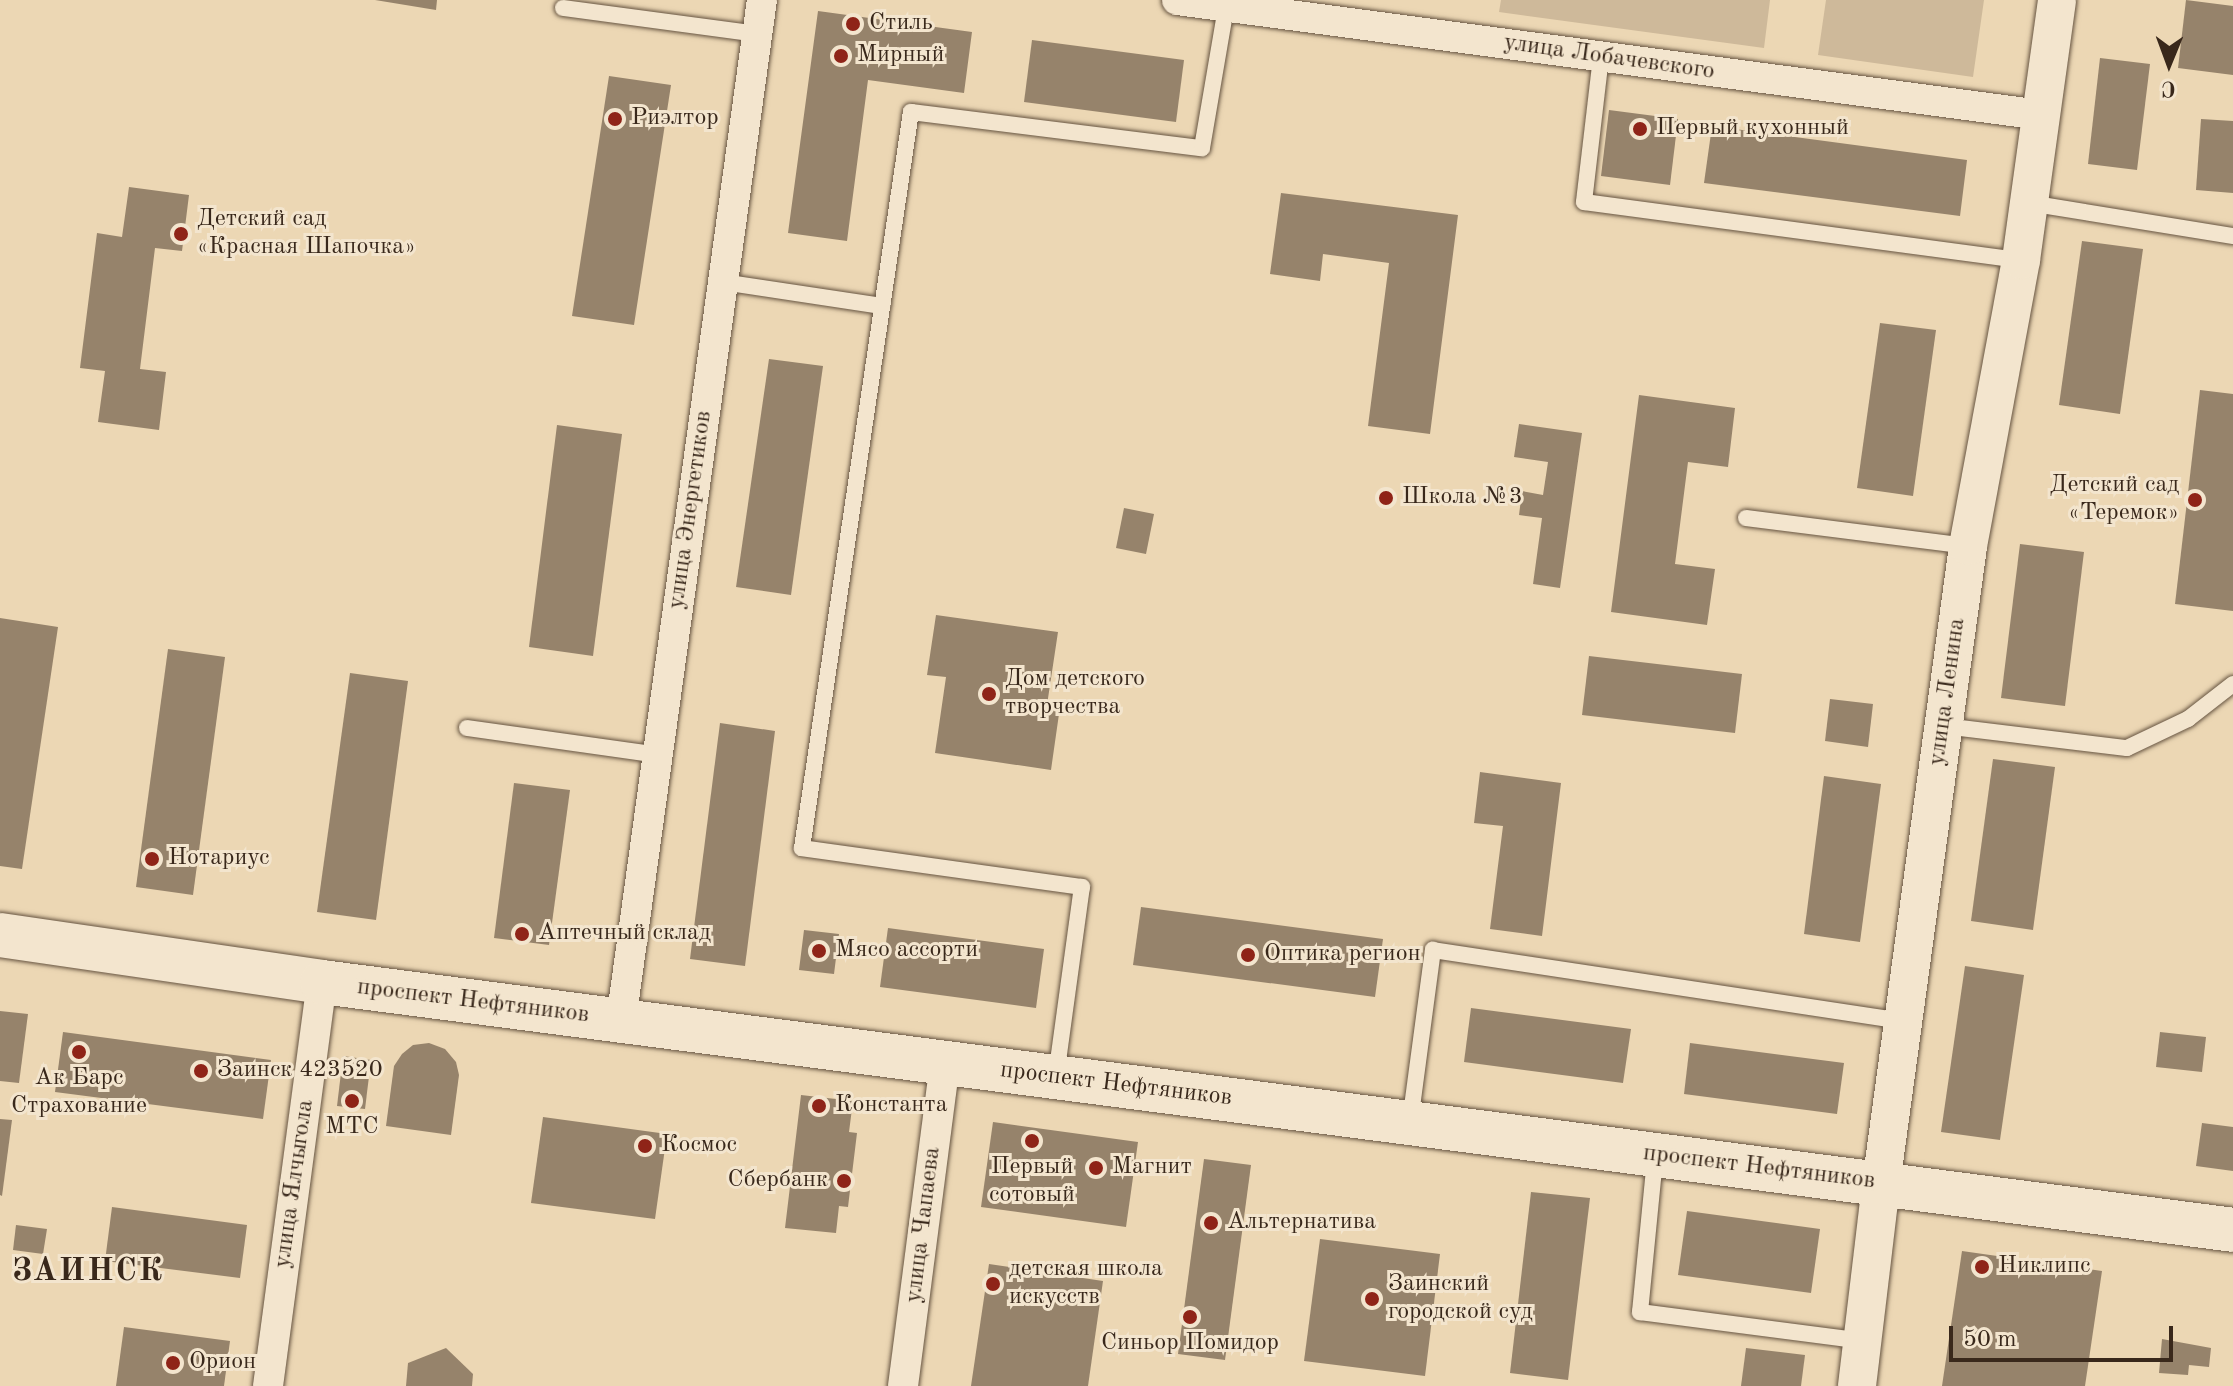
<!DOCTYPE html>
<html>
<head>
<meta charset="utf-8">
<style>
	body { margin:0 }
	#map { position:relative; width:2233px; height:1386px; overflow:hidden; background:#ecd7b4; font-family:"Old Standard TT",serif }
	div>[style] { position:absolute }
	.green>* { inset:0; background:#ceb99a }
	.building>* { inset:0; background:#96836b }
	.roads { filter:drop-shadow(0 0 2px #665441) drop-shadow(0 0 2px #665441) }
	.service>* { height:16px; margin:-8px; padding:0 8px; transform-origin:8px; border-radius:8px; background:#f3e5ce }
	.minor>* { height:30px; margin:-15px; padding:0 15px; transform-origin:15px; border-radius:15px; background:#f3e5ce }
	.tertiary>* { height:38px; margin:-19px; padding:0 19px; transform-origin:19px; border-radius:19px; background:#f3e5ce }
	.secondary>* { height:44px; margin:-22px; padding:0 22px; transform-origin:22px; border-radius:22px; background:#f3e5ce }
	.dots>* { width:22px; height:22px; translate:-50% -50%; box-sizing:border-box; border:4px solid #f3e5ce; border-radius:50% }
	span { translate:-50% -50%; white-space:nowrap; text-align:center; line-height:1.15; -webkit-text-stroke:6px #f3e5ce; paint-order:stroke }
	.poi-label { font-size:24px; color:#39281b }
	.left { translate:0 -50%; text-align:left }
	.right { translate:-100% -50%; text-align:right }
	.street-label { font-size:24px; color:#39281b }
	.district-label { font-size:32px; color:#39281b; font-weight:700; letter-spacing:2px }
	.north { position:absolute; left:2129px; top:24px; width:80px; height:80px; -webkit-text-stroke:6px #f3e5ce; paint-order:stroke; rotate:181deg; font-size:22px; font-weight:700; line-height:32px; text-align:center; color:#39281b }
	.north::after { content:''; display:block; margin:auto; width:28px; height:36px; background:#39281b; clip-path:polygon(50% 0,100% 100%,50% 72%,0 100%) }
	.scale { position:absolute; left:1949px; top:1326px; width:224px; height:36px; box-sizing:border-box; border:4px solid #39281b; border-top:0; padding-left:10px; font-size:24px; line-height:28px; white-space:nowrap; color:#39281b; -webkit-text-stroke:6px #f3e5ce; paint-order:stroke }
</style>
</head>
<body>
<div id="map">
	<div class="green">
		<div style="clip-path:polygon(1501px 0,1770px 0,1764px 48px,1499px 12px)"></div>
		<div style="clip-path:polygon(1826px 0,1984px 0,1973px 77px,1818px 55px)"></div>
	</div>
	<div class="building">
		<div style="clip-path:polygon(375px 0,437px 0,436px 10px)"></div>
		<div style="clip-path:polygon(2186px 0,2233px 6px,2233px 75px,2178px 68px)"></div>
		<div style="clip-path:polygon(818px 11px,972px 32px,964px 93px,868px 80px,847px 241px,788px 233px)"></div>
		<div style="clip-path:polygon(1032px 40px,1184px 60px,1176px 122px,1024px 102px)"></div>
		<div style="clip-path:polygon(2100px 58px,2150px 64px,2137px 170px,2088px 164px)"></div>
		<div style="clip-path:polygon(609px 76px,671px 85px,634px 325px,572px 316px)"></div>
		<div style="clip-path:polygon(1609px 110px,1678px 119px,1670px 185px,1601px 176px)"></div>
		<div style="clip-path:polygon(2201px 119px,2233px 121px,2233px 193px,2196px 190px)"></div>
		<div style="clip-path:polygon(1712px 126px,1967px 160px,1960px 216px,1704px 183px)"></div>
		<div style="clip-path:polygon(129px 187px,189px 195px,182px 251px,155px 248px,140px 369px,166px 372px,159px 430px,98px 422px,105px 371px,80px 368px,97px 233px,122px 237px)"></div>
		<div style="clip-path:polygon(1281px 193px,1458px 215px,1430px 434px,1368px 426px,1389px 263px,1323px 254px,1320px 281px,1270px 274px)"></div>
		<div style="clip-path:polygon(2082px 241px,2143px 249px,2120px 414px,2059px 405px)"></div>
		<div style="clip-path:polygon(1880px 323px,1936px 330px,1913px 496px,1857px 488px)"></div>
		<div style="clip-path:polygon(769px 359px,823px 366px,791px 595px,736px 587px)"></div>
		<div style="clip-path:polygon(2200px 390px,2233px 394px,2233px 611px,2175px 604px)"></div>
		<div style="clip-path:polygon(1639px 395px,1735px 408px,1728px 467px,1688px 462px,1675px 564px,1715px 569px,1707px 625px,1611px 612px)"></div>
		<div style="clip-path:polygon(1519px 424px,1582px 433px,1560px 588px,1533px 584px,1542px 518px,1519px 515px,1522px 491px,1543px 495px,1548px 462px,1514px 457px)"></div>
		<div style="clip-path:polygon(557px 425px,622px 434px,593px 656px,529px 647px)"></div>
		<div style="clip-path:polygon(1124px 508px,1154px 514px,1146px 554px,1116px 548px)"></div>
		<div style="clip-path:polygon(2020px 544px,2084px 552px,2065px 706px,2001px 698px)"></div>
		<div style="clip-path:polygon(936px 615px,1058px 632px,1047px 705px,1060px 707px,1051px 770px,935px 753px,946px 677px,927px 675px)"></div>
		<div style="clip-path:polygon(0 618px,58px 627px,22px 869px,0 866px)"></div>
		<div style="clip-path:polygon(168px 649px,225px 657px,193px 895px,136px 887px)"></div>
		<div style="clip-path:polygon(1589px 656px,1742px 674px,1735px 733px,1582px 715px)"></div>
		<div style="clip-path:polygon(350px 673px,408px 681px,376px 920px,317px 912px)"></div>
		<div style="clip-path:polygon(1830px 699px,1873px 704px,1868px 747px,1825px 741px)"></div>
		<div style="clip-path:polygon(720px 723px,775px 731px,745px 966px,690px 959px)"></div>
		<div style="clip-path:polygon(1993px 759px,2055px 767px,2033px 930px,1971px 921px)"></div>
		<div style="clip-path:polygon(1480px 772px,1561px 783px,1542px 936px,1490px 929px,1503px 826px,1474px 823px)"></div>
		<div style="clip-path:polygon(1824px 776px,1881px 784px,1860px 942px,1804px 934px)"></div>
		<div style="clip-path:polygon(514px 783px,570px 790px,549px 945px,494px 938px)"></div>
		<div style="clip-path:polygon(1141px 907px,1383px 939px,1375px 997px,1133px 965px)"></div>
		<div style="clip-path:polygon(888px 928px,1044px 949px,1036px 1008px,880px 987px)"></div>
		<div style="clip-path:polygon(804px 930px,839px 934px,834px 974px,799px 970px)"></div>
		<div style="clip-path:polygon(1965px 966px,2024px 975px,2000px 1140px,1941px 1132px)"></div>
		<div style="clip-path:polygon(1471px 1008px,1631px 1029px,1623px 1083px,1464px 1062px)"></div>
		<div style="clip-path:polygon(0 1011px,28px 1014px,19px 1083px,0 1081px)"></div>
		<div style="clip-path:polygon(63px 1032px,271px 1060px,263px 1119px,55px 1092px)"></div>
		<div style="clip-path:polygon(2160px 1032px,2206px 1037px,2202px 1072px,2156px 1067px)"></div>
		<div style="clip-path:polygon(429px 1043px,445px 1049px,456px 1062px,459px 1075px,451px 1135px,386px 1126px,394px 1066px,402px 1054px,413px 1045px)"></div>
		<div style="clip-path:polygon(1690px 1043px,1844px 1063px,1837px 1114px,1684px 1094px)"></div>
		<div style="clip-path:polygon(343px 1056px,371px 1060px,365px 1109px,337px 1106px)"></div>
		<div style="clip-path:polygon(801px 1095px,853px 1101px,849px 1132px,857px 1133px,848px 1207px,839px 1206px,836px 1233px,785px 1228px)"></div>
		<div style="clip-path:polygon(543px 1117px,667px 1134px,655px 1219px,531px 1203px)"></div>
		<div style="clip-path:polygon(0 1119px,12px 1120px,2px 1196px,0 1195px)"></div>
		<div style="clip-path:polygon(993px 1122px,1138px 1142px,1126px 1227px,981px 1207px)"></div>
		<div style="clip-path:polygon(2202px 1123px,2233px 1127px,2233px 1171px,2196px 1166px)"></div>
		<div style="clip-path:polygon(1204px 1159px,1251px 1165px,1225px 1360px,1178px 1354px)"></div>
		<div style="clip-path:polygon(1531px 1192px,1590px 1198px,1568px 1380px,1510px 1373px)"></div>
		<div style="clip-path:polygon(112px 1207px,247px 1225px,240px 1278px,105px 1261px)"></div>
		<div style="clip-path:polygon(1687px 1211px,1820px 1229px,1811px 1293px,1678px 1275px)"></div>
		<div style="clip-path:polygon(16px 1225px,47px 1229px,43px 1254px,13px 1250px)"></div>
		<div style="clip-path:polygon(1320px 1239px,1440px 1254px,1425px 1376px,1304px 1361px)"></div>
		<div style="clip-path:polygon(1962px 1251px,2102px 1271px,2085px 1386px,1942px 1386px)"></div>
		<div style="clip-path:polygon(989px 1264px,1103px 1281px,1088px 1386px,971px 1386px)"></div>
		<div style="clip-path:polygon(124px 1327px,230px 1341px,224px 1386px,116px 1386px)"></div>
		<div style="clip-path:polygon(2162px 1339px,2211px 1348px,2209px 1367px,2189px 1365px,2188px 1375px,2159px 1373px)"></div>
		<div style="clip-path:polygon(446px 1348px,473px 1374px,472px 1386px,406px 1386px,408px 1363px)"></div>
		<div style="clip-path:polygon(1746px 1348px,1805px 1355px,1801px 1386px,1741px 1386px)"></div>
	</div>
	<div class="roads">
		<div class="service">
			<div style="left:563px;top:8px;width:196px;rotate:7.6deg"></div>
			<div style="left:1601px;top:57px;width:146px;rotate:96.7deg"></div>
			<div style="left:1584px;top:202px;width:441px;rotate:7.6deg"></div>
			<div style="left:2029px;top:203px;width:207px;rotate:9.2deg"></div>
			<div style="left:723px;top:282px;width:161px;rotate:8.6deg"></div>
			<div style="left:1746px;top:518px;width:224px;rotate:7.2deg"></div>
			<div style="left:1944px;top:726px;width:184px;rotate:6.9deg"></div>
			<div style="left:2127px;top:748px;width:68px;rotate:-25.4deg"></div>
			<div style="left:2188px;top:719px;width:57px;rotate:-37.9deg"></div>
			<div style="left:467px;top:728px;width:193px;rotate:8deg"></div>
			<div style="left:1056px;top:1076px;width:191px;rotate:-82.2deg"></div>
			<div style="left:1082px;top:887px;width:283px;rotate:-172.1deg"></div>
			<div style="left:802px;top:848px;width:744px;rotate:-81.58deg"></div>
			<div style="left:911px;top:112px;width:293px;rotate:7.1deg"></div>
			<div style="left:1202px;top:148px;width:143px;rotate:-80.3deg"></div>
			<div style="left:1410px;top:1122px;width:174px;rotate:-82.4deg"></div>
			<div style="left:1433px;top:950px;width:475px;rotate:8.6deg"></div>
			<div style="left:1655px;top:1159px;width:154px;rotate:95.6deg"></div>
			<div style="left:1640px;top:1312px;width:225px;rotate:7.4deg"></div>
		</div>
		<div class="minor">
			<div style="left:1177px;top:0;width:872px;rotate:7.58deg"></div>
			<div style="left:621px;top:1021px;width:1031px;rotate:-82.14deg"></div>
			<div style="left:268px;top:1386px;width:408px;rotate:-82.4deg"></div>
			<div style="left:903px;top:1386px;width:326px;rotate:-82.6deg"></div>
		</div>
		<div class="tertiary">
			<div style="left:1857px;top:1386px;width:203px;rotate:-83.2deg"></div>
			<div style="left:1881px;top:1184px;width:644px;rotate:-82.23deg"></div>
			<div style="left:1968px;top:546px;width:291px;rotate:-79.5deg"></div>
			<div style="left:2021px;top:260px;width:262px;rotate:-82.1deg"></div>
		</div>
		<div class="secondary">
			<div style="left:0;top:935px;width:325px;rotate:8.3deg"></div>
			<div style="left:322px;top:982px;width:1927px;rotate:7.39deg"></div>
		</div>
	</div>
	<div class="dots">
		<div style="left:853px;top:24px;background:#8f2418"></div>
		<div style="left:841px;top:56px;background:#8f2418"></div>
		<div style="left:615px;top:119px;background:#8f2418"></div>
		<div style="left:1640px;top:129px;background:#8f2418"></div>
		<div style="left:181px;top:234px;background:#8f2418"></div>
		<div style="left:1386px;top:498px;background:#8f2418"></div>
		<div style="left:2195px;top:500px;background:#8f2418"></div>
		<div style="left:989px;top:694px;background:#8f2418"></div>
		<div style="left:152px;top:859px;background:#8f2418"></div>
		<div style="left:522px;top:934px;background:#8f2418"></div>
		<div style="left:819px;top:951px;background:#8f2418"></div>
		<div style="left:1248px;top:955px;background:#8f2418"></div>
		<div style="left:79px;top:1052px;background:#8f2418"></div>
		<div style="left:201px;top:1071px;background:#8f2418"></div>
		<div style="left:352px;top:1101px;background:#8f2418"></div>
		<div style="left:819px;top:1106px;background:#8f2418"></div>
		<div style="left:1032px;top:1141px;background:#8f2418"></div>
		<div style="left:645px;top:1146px;background:#8f2418"></div>
		<div style="left:1096px;top:1168px;background:#8f2418"></div>
		<div style="left:844px;top:1181px;background:#8f2418"></div>
		<div style="left:1211px;top:1223px;background:#8f2418"></div>
		<div style="left:1982px;top:1267px;background:#8f2418"></div>
		<div style="left:993px;top:1284px;background:#8f2418"></div>
		<div style="left:1372px;top:1299px;background:#8f2418"></div>
		<div style="left:1190px;top:1317px;background:#8f2418"></div>
		<div style="left:173px;top:1363px;background:#8f2418"></div>
	</div>
	<div class="poi-label">
		<span class="left" style="left:869px;top:24px">Стиль</span>
		<span class="left" style="left:857px;top:56px">Мирный</span>
		<span class="left" style="left:631px;top:119px">Риэлтор</span>
		<span class="left" style="left:1656px;top:129px">Первый кухонный</span>
		<span class="left" style="left:197px;top:234px">Детский сад<br>«Красная Шапочка»</span>
		<span class="right" style="left:2179px;top:500px">Детский сад<br>«Теремок»</span>
		<span class="left" style="left:1402px;top:498px">Школа №3</span>
		<span class="left" style="left:1005px;top:694px">Дом детского<br>творчества</span>
		<span class="left" style="left:168px;top:859px">Нотариус</span>
		<span class="left" style="left:538px;top:934px">Аптечный склад</span>
		<span class="left" style="left:835px;top:951px">Мясо ассорти</span>
		<span class="left" style="left:1264px;top:955px">Оптика регион</span>
		<span class="left" style="left:217px;top:1071px">Заинск 423520</span>
		<span style="left:79px;top:1093px">Ак Барс<br>Страхование</span>
		<span class="left" style="left:835px;top:1106px">Константа</span>
		<span style="left:352px;top:1128px">МТС</span>
		<span class="left" style="left:661px;top:1146px">Космос</span>
		<span style="left:1032px;top:1182px">Первый<br>сотовый</span>
		<span class="left" style="left:1112px;top:1168px">Магнит</span>
		<span class="right" style="left:828px;top:1181px">Сбербанк</span>
		<span class="left" style="left:1227px;top:1223px">Альтернатива</span>
		<span class="left" style="left:1998px;top:1267px">Никлипс</span>
		<span class="left" style="left:1009px;top:1284px">детская школа<br>искусств</span>
		<span class="left" style="left:1388px;top:1299px">Заинский<br>городской суд</span>
		<span style="left:1190px;top:1344px">Синьор Помидор</span>
		<span class="left" style="left:189px;top:1363px">Орион</span>
	</div>
	<div class="street-label">
		<span style="left:1609px;top:58px;rotate:8deg">улица Лобачевского</span>
		<span style="left:691px;top:510px;rotate:-82deg">улица Энергетиков</span>
		<span style="left:1948px;top:692px;rotate:-82deg">улица Ленина</span>
		<span style="left:473px;top:1002px;rotate:7deg">проспект Нефтяников</span>
		<span style="left:1116px;top:1085px;rotate:7deg">проспект Нефтяников</span>
		<span style="left:1759px;top:1168px;rotate:7deg">проспект Нефтяников</span>
		<span style="left:295px;top:1184px;rotate:-82deg">улица Ялчыгола</span>
		<span style="left:924px;top:1225px;rotate:-83deg">улица Чапаева</span>
	</div>
	<div class="district-label">
		<span style="left:88px;top:1272px">ЗАИНСК</span>
	</div>
	<div class="north">С</div>
	<div class="scale">50 m</div>
</div>
</body>
</html>
